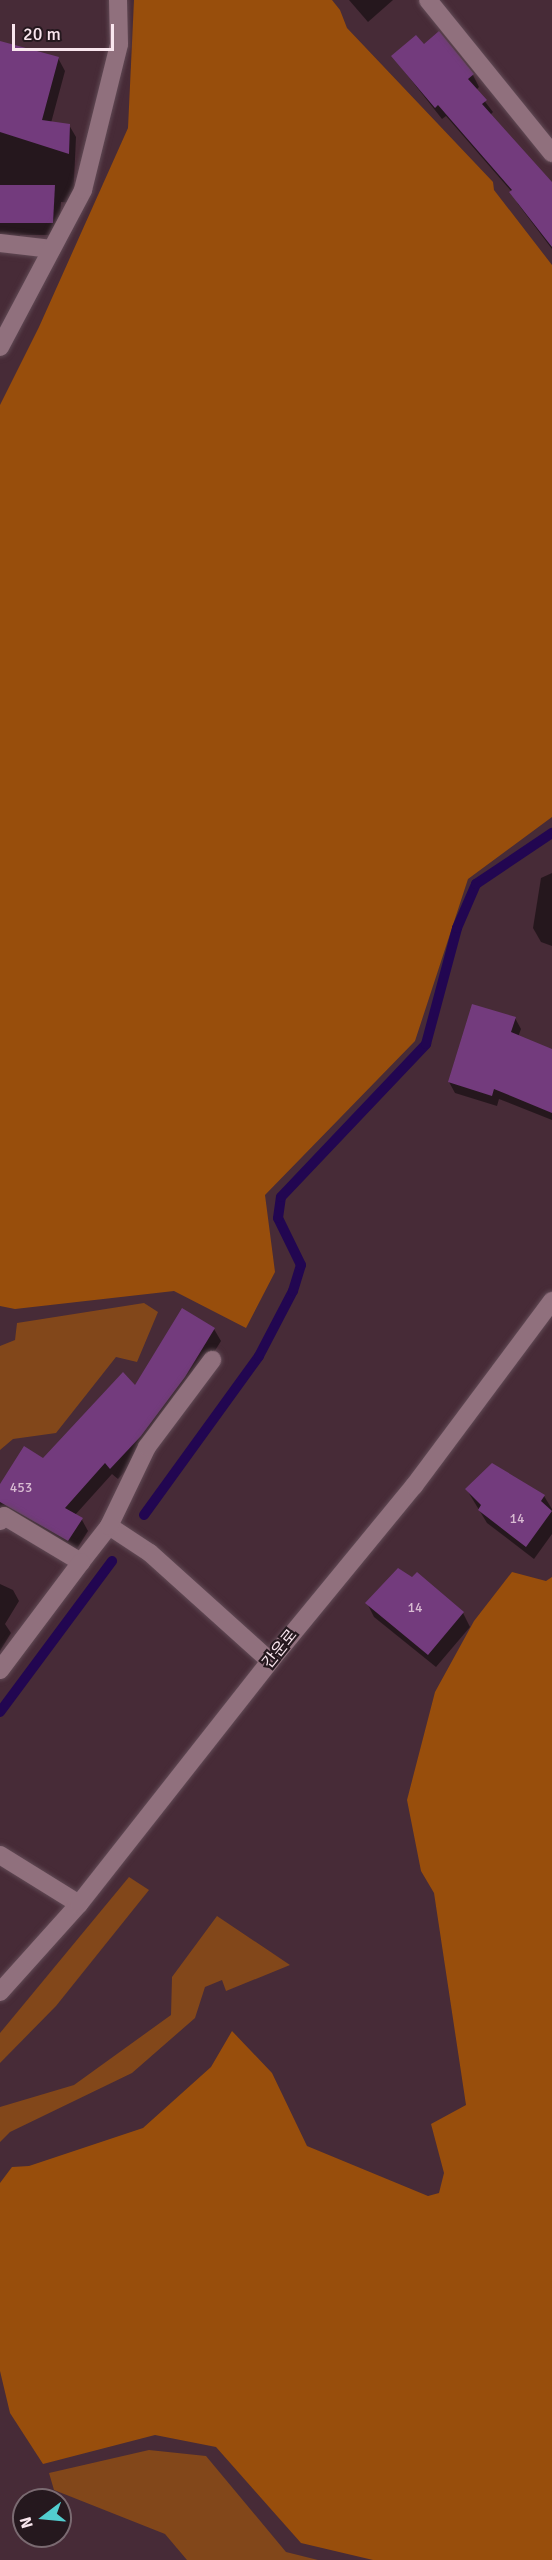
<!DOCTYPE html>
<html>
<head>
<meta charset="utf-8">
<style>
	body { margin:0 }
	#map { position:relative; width:552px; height:2560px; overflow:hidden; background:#472b37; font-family:Signika,"Noto Sans KR",sans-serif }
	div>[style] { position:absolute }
	.green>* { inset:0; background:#82471a }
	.forest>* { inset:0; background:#984e0c }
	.shadow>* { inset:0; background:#0007 }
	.stream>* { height:10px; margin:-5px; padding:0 5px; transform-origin:5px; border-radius:5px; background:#220651 }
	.building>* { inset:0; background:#733b7d }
	.roads { filter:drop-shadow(0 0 2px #614a55) drop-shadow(0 0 2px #614a55) }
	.minor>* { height:18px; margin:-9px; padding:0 9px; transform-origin:9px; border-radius:9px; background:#90707d }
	span { translate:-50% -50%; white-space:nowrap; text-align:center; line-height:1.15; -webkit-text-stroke:4.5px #25181e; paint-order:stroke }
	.number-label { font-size:14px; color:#d8bbd2 }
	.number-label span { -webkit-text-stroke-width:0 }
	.street-label { font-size:16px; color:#f9e6ee }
	.north { position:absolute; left:12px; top:2488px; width:60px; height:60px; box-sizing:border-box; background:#25181e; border:2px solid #7a6a71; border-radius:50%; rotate:254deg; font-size:16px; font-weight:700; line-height:24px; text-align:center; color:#f9e6ee }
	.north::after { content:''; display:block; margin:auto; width:21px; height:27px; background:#52cdcf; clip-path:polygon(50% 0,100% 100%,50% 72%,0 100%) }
	.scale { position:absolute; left:12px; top:24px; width:102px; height:27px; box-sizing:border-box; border:3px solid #f9e6ee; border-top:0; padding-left:8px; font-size:18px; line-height:21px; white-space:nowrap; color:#f9e6ee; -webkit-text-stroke:4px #25181e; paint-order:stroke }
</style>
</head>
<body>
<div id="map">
	<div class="green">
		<div style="clip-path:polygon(144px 1303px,158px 1312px,137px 1362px,116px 1357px,56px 1433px,13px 1439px,0 1450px,0 1346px,15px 1340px,17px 1323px)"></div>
		<div style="clip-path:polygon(129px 1877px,149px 1890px,56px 2006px,0 2063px,0 2033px)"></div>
		<div style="clip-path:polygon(217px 1916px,290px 1965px,226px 1991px,222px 1980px,205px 1987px,195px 2018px,132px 2073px,10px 2132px,0 2142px,0 2107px,74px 2085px,171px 2015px,172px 1977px)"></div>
		<div style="clip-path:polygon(149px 2450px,206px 2456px,286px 2552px,318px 2560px,187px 2560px,165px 2534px,54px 2490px,49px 2473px)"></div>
	</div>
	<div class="forest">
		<div style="clip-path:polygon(134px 0,332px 0,340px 10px,347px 28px,493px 182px,494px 190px,552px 265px,552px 817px,468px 879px,415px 1041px,265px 1195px,275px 1272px,246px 1328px,174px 1291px,15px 1309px,0 1306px,0 405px,39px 327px,128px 128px)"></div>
		<div style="clip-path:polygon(512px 1572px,546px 1581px,552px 1577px,552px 2560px,373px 2560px,301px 2543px,216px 2447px,155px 2435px,43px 2464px,10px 2413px,0 2371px,0 2183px,12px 2167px,29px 2166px,143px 2128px,211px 2067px,232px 2031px,272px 2073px,307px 2146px,428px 2196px,439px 2193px,444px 2173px,431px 2124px,466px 2105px,434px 1893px,421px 1871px,407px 1800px,435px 1692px,474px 1621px)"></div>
	</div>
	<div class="shadow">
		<div style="clip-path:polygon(349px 0,393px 0,368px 22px)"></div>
		<div style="clip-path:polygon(439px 33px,473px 75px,479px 87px,476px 90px,493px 112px,490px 115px,552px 189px,552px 249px,518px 204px,512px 192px,446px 116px,442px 119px,393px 57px,424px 46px)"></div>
		<div style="clip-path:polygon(58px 58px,65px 71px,51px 123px,69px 125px,76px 137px,73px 203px,61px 202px,59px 235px,20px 235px,20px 240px,0 239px,0 88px)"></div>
		<div style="clip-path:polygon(552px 873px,552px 946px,541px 942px,533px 928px,541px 878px)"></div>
		<div style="clip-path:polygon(515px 1018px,521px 1029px,518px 1037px,552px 1050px,552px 1120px,499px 1099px,497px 1106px,455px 1093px,449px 1082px)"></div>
		<div style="clip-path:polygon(183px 1310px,214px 1329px,221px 1341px,191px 1389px,147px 1448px,118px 1479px,112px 1474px,75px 1515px,82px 1520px,88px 1531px,75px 1552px,0 1508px,0 1487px,43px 1460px,136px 1387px)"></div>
		<div style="clip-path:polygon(467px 1490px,544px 1496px,552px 1509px,552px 1534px,534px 1559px,487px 1523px)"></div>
		<div style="clip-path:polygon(0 1584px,13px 1590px,19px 1601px,5px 1624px,11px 1633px,0 1651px)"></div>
		<div style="clip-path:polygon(367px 1603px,463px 1613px,470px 1627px,436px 1667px,374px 1617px)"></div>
	</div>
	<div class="stream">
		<div style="left:144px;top:1515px;width:196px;rotate:-54.1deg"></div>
		<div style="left:259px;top:1356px;width:73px;rotate:-62.4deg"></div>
		<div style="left:293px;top:1291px;width:27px;rotate:-73deg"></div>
		<div style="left:301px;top:1265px;width:52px;rotate:-116.1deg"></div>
		<div style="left:278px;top:1218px;width:21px;rotate:-82deg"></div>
		<div style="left:281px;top:1197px;width:211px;rotate:-46.5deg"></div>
		<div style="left:426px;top:1044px;width:120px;rotate:-75deg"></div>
		<div style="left:457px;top:928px;width:48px;rotate:-66.6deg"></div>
		<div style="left:476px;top:884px;width:92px;rotate:-33.9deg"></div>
		<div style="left:0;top:1712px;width:188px;rotate:-53.4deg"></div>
	</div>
	<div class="building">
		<div style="clip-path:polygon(439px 31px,474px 74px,468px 79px,487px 100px,482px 104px,552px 182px,552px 247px,509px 192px,512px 190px,438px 105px,435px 108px,391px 56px,416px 35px,424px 44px)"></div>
		<div style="clip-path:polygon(0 41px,59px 57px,42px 120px,70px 124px,69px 154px,0 132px)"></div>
		<div style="clip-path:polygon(0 185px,55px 185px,53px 223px,0 223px)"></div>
		<div style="clip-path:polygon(472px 1004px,516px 1017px,511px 1032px,552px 1049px,552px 1113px,494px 1089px,492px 1096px,448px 1082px)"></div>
		<div style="clip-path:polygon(182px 1308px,215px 1328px,185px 1377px,141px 1436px,110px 1469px,105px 1463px,65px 1508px,83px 1518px,68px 1541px,0 1502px,0 1484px,24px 1446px,43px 1458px,123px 1372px,135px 1385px)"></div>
		<div style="clip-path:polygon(492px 1463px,545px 1495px,541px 1501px,552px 1511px,526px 1547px,478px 1510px,481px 1505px,465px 1489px)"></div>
		<div style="clip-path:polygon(398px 1568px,412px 1577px,417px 1572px,464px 1612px,428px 1655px,365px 1603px)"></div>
	</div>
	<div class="roads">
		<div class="minor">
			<div style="left:428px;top:0;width:197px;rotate:51deg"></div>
			<div style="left:0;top:243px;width:52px;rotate:6.6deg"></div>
			<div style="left:0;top:347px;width:178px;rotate:-62.1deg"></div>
			<div style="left:83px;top:190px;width:150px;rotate:-76.1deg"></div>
			<div style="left:119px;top:44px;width:44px;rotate:-91.3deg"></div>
			<div style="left:0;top:1521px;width:6px;rotate:-51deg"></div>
			<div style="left:4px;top:1516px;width:90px;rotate:30.9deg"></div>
			<div style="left:81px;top:1562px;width:46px;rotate:-52.1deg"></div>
			<div style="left:109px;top:1526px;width:49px;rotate:33.4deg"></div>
			<div style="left:150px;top:1553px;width:161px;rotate:42deg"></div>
			<div style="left:109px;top:1526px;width:88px;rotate:-64.3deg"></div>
			<div style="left:147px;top:1447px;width:109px;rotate:-53.2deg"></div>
			<div style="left:0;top:1670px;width:135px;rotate:-53.1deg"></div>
			<div style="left:0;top:1855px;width:93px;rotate:31.8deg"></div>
			<div style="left:0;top:1992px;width:118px;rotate:-48.1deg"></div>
			<div style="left:79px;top:1904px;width:309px;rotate:-51.8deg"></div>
			<div style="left:270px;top:1661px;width:227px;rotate:-50.6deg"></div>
			<div style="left:414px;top:1486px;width:231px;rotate:-53.3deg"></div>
		</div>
	</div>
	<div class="number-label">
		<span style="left:21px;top:1488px">453</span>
		<span style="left:517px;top:1519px">14</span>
		<span style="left:415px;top:1608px">14</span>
	</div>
	<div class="street-label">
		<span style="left:280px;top:1649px;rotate:-51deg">간운로</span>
	</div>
	<div class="north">N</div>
	<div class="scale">20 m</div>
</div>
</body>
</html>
